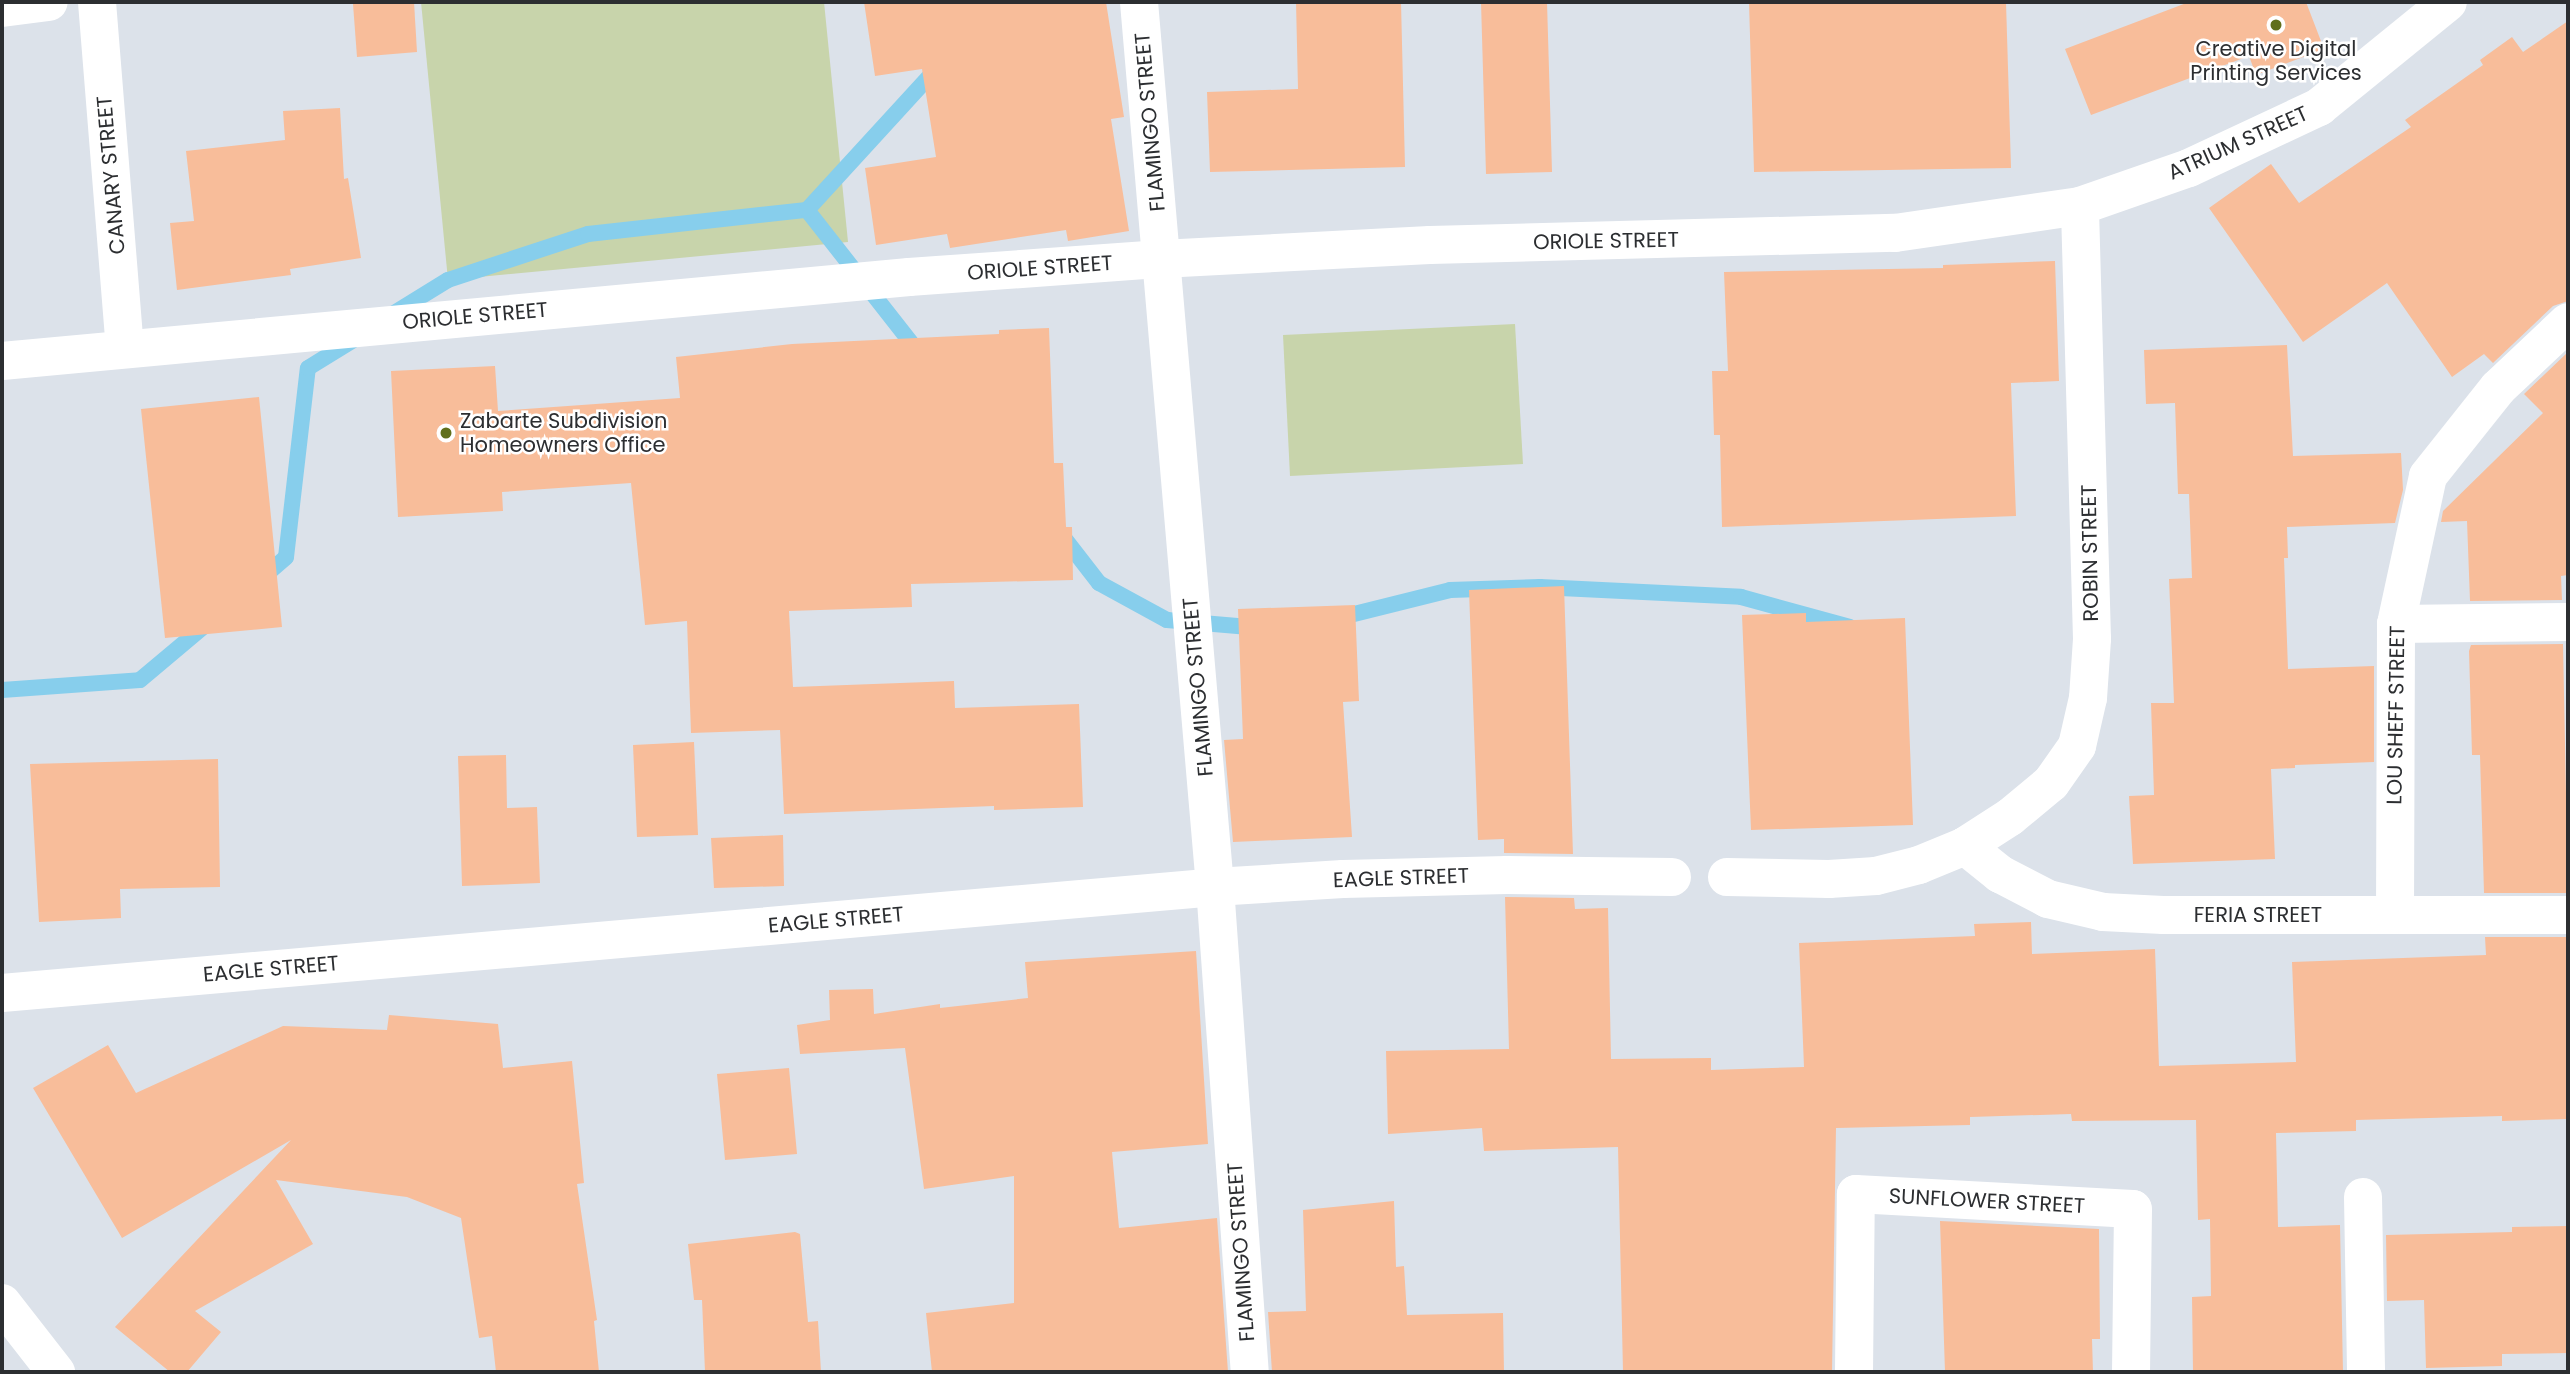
<!DOCTYPE html>
<html>
<head>
<meta charset="utf-8">
<style>
	body { margin:0 }
	#map { position:relative; width:2570px; height:1374px; overflow:hidden; background:#dce2ea; font-family:Poppins,sans-serif }
	div>[style] { position:absolute }
	.green>* { inset:0; background:#c8d4ab }
	.stream>* { height:16px; margin:-8px; padding:0 8px; transform-origin:8px; border-radius:8px; background:#87ceec }
	.building>* { inset:0; background:#f8bd9a }
	.minor>* { height:38px; margin:-19px; padding:0 19px; transform-origin:19px; border-radius:19px; background:#fff }
	.dots>* { width:19px; height:19px; translate:-50% -50%; box-sizing:border-box; border:4px solid #fff; border-radius:50% }
	span { translate:-50% -50%; white-space:nowrap; text-align:center; line-height:1.15; -webkit-text-stroke:5px #fff; paint-order:stroke }
	.poi-label { font-size:21px; color:#2c2e31 }
	.left { translate:0 -50%; text-align:left }
	.street-label { font-size:21px; color:#2c2e31 }
	.frame { position:absolute; inset:0; border:4px solid #2c2e31; pointer-events:none }
</style>
</head>
<body>
<div id="map">
	<div class="green">
		<div style="clip-path:polygon(421px 2px,824px 2px,848px 242px,448px 280px)"></div>
		<div style="clip-path:polygon(1515px 324px,1523px 464px,1290px 476px,1283px 335px)"></div>
	</div>
	<div class="stream">
		<div style="left:807px;top:210px;width:183px;rotate:51.9deg"></div>
		<div style="left:391px;top:315px;width:67px;rotate:-31.6deg"></div>
		<div style="left:448px;top:280px;width:147px;rotate:-18.2deg"></div>
		<div style="left:588px;top:234px;width:220px;rotate:-6.3deg"></div>
		<div style="left:807px;top:210px;width:194px;rotate:-47.5deg"></div>
		<div style="left:1061px;top:534px;width:62px;rotate:52.2deg"></div>
		<div style="left:1099px;top:583px;width:77px;rotate:28.6deg"></div>
		<div style="left:1167px;top:620px;width:94px;rotate:4.9deg"></div>
		<div style="left:261px;top:579px;width:33px;rotate:-41deg"></div>
		<div style="left:286px;top:557px;width:190px;rotate:-83.4deg"></div>
		<div style="left:308px;top:368px;width:55px;rotate:-31.7deg"></div>
		<div style="left:1334px;top:619px;width:120px;rotate:-14deg"></div>
		<div style="left:1450px;top:590px;width:90px;rotate:-1.9deg"></div>
		<div style="left:1540px;top:587px;width:201px;rotate:2.8deg"></div>
		<div style="left:1741px;top:597px;width:113px;rotate:15.4deg"></div>
		<div style="left:2px;top:690px;width:138px;rotate:-4.1deg"></div>
		<div style="left:140px;top:680px;width:90px;rotate:-40deg"></div>
	</div>
	<div class="building">
		<div style="clip-path:polygon(414px 2px,417px 52px,357px 57px,353px 4px)"></div>
		<div style="clip-path:polygon(864px 2px,1106px 2px,1124px 117px,1111px 119px,1129px 231px,1068px 241px,1066px 230px,950px 248px,947px 234px,876px 245px,865px 168px,936px 157px,922px 69px,875px 76px)"></div>
		<div style="clip-path:polygon(1296px 2px,1401px 2px,1405px 167px,1210px 172px,1207px 92px,1298px 89px)"></div>
		<div style="clip-path:polygon(1481px 2px,1547px 2px,1552px 172px,1486px 174px)"></div>
		<div style="clip-path:polygon(1749px 2px,2006px 2px,2011px 168px,1754px 172px)"></div>
		<div style="clip-path:polygon(2189px 2px,2306px 2px,2324px 49px,2256px 75px,2249px 56px,2091px 115px,2065px 49px)"></div>
		<div style="clip-path:polygon(2568px 21px,2568px 301px,2553px 306px,2493px 363px,2484px 354px,2452px 377px,2387px 283px,2303px 342px,2209px 208px,2271px 164px,2299px 203px,2411px 127px,2405px 120px,2483px 65px,2480px 60px,2512px 37px,2523px 52px)"></div>
		<div style="clip-path:polygon(340px 108px,344px 179px,348px 178px,361px 258px,290px 269px,291px 275px,177px 290px,170px 223px,194px 221px,186px 151px,285px 140px,283px 111px)"></div>
		<div style="clip-path:polygon(2055px 261px,2059px 381px,2011px 383px,2016px 516px,1722px 527px,1720px 435px,1714px 435px,1712px 371px,1728px 371px,1724px 272px,1943px 268px,1943px 265px)"></div>
		<div style="clip-path:polygon(1049px 328px,1054px 463px,1063px 463px,1066px 527px,1072px 527px,1073px 580px,911px 584px,912px 607px,789px 611px,793px 687px,954px 681px,955px 708px,1079px 704px,1083px 807px,994px 810px,994px 806px,784px 814px,780px 730px,691px 733px,687px 621px,645px 625px,631px 483px,502px 492px,503px 511px,398px 517px,391px 371px,495px 366px,498px 411px,680px 398px,676px 357px,792px 344px,999px 334px,999px 330px)"></div>
		<div style="clip-path:polygon(2287px 345px,2293px 456px,2401px 453px,2403px 490px,2395px 523px,2287px 527px,2288px 558px,2284px 558px,2288px 669px,2374px 666px,2374px 762px,2295px 765px,2295px 768px,2271px 769px,2275px 859px,2133px 864px,2129px 796px,2154px 795px,2151px 703px,2174px 703px,2169px 579px,2192px 578px,2189px 494px,2178px 494px,2175px 403px,2146px 404px,2144px 350px)"></div>
		<div style="clip-path:polygon(2568px 352px,2568px 575px,2561px 576px,2562px 600px,2470px 601px,2467px 521px,2441px 522px,2443px 511px,2543px 413px,2524px 394px)"></div>
		<div style="clip-path:polygon(259px 397px,282px 627px,165px 638px,141px 409px)"></div>
		<div style="clip-path:polygon(1564px 586px,1573px 854px,1504px 853px,1504px 839px,1478px 840px,1469px 590px)"></div>
		<div style="clip-path:polygon(1355px 605px,1359px 701px,1343px 702px,1352px 837px,1233px 842px,1224px 740px,1243px 739px,1238px 609px)"></div>
		<div style="clip-path:polygon(1806px 613px,1806px 622px,1905px 618px,1913px 825px,1751px 830px,1742px 615px)"></div>
		<div style="clip-path:polygon(2563px 644px,2568px 893px,2484px 893px,2480px 755px,2472px 755px,2469px 651px,2471px 645px)"></div>
		<div style="clip-path:polygon(694px 742px,698px 835px,637px 837px,633px 745px)"></div>
		<div style="clip-path:polygon(506px 755px,507px 808px,537px 807px,540px 883px,462px 886px,458px 756px)"></div>
		<div style="clip-path:polygon(218px 759px,220px 887px,120px 889px,121px 918px,39px 922px,30px 764px)"></div>
		<div style="clip-path:polygon(783px 835px,784px 886px,714px 888px,711px 838px)"></div>
		<div style="clip-path:polygon(1505px 897px,1574px 898px,1575px 909px,1608px 908px,1611px 1059px,1711px 1058px,1711px 1070px,1804px 1067px,1799px 943px,1975px 936px,1974px 924px,2031px 922px,2032px 954px,2155px 949px,2159px 1066px,2296px 1062px,2292px 962px,2486px 955px,2485px 937px,2568px 937px,2568px 1119px,2502px 1121px,2502px 1116px,2356px 1120px,2356px 1131px,2276px 1133px,2278px 1227px,2340px 1225px,2343px 1372px,2193px 1372px,2192px 1297px,2211px 1296px,2210px 1219px,2198px 1220px,2196px 1120px,2072px 1121px,2071px 1114px,1970px 1117px,1970px 1125px,1836px 1128px,1832px 1372px,1623px 1372px,1618px 1147px,1484px 1151px,1482px 1128px,1388px 1134px,1386px 1051px,1509px 1049px)"></div>
		<div style="clip-path:polygon(1196px 951px,1208px 1144px,1112px 1152px,1119px 1228px,1217px 1218px,1228px 1372px,932px 1372px,926px 1313px,1014px 1303px,1014px 1176px,924px 1189px,905px 1048px,800px 1054px,797px 1025px,830px 1020px,829px 990px,873px 989px,874px 1014px,940px 1004px,940px 1008px,1028px 998px,1025px 962px)"></div>
		<div style="clip-path:polygon(389px 1015px,498px 1024px,503px 1068px,572px 1061px,584px 1183px,577px 1184px,597px 1320px,594px 1321px,599px 1372px,496px 1372px,492px 1336px,479px 1338px,461px 1218px,407px 1197px,276px 1180px,313px 1244px,195px 1311px,221px 1332px,187px 1372px,170px 1372px,115px 1327px,291px 1140px,122px 1238px,33px 1088px,108px 1045px,136px 1093px,283px 1026px,387px 1030px)"></div>
		<div style="clip-path:polygon(789px 1068px,797px 1154px,725px 1160px,717px 1074px)"></div>
		<div style="clip-path:polygon(1394px 1201px,1396px 1267px,1404px 1266px,1407px 1315px,1503px 1313px,1504px 1372px,1272px 1372px,1268px 1312px,1306px 1311px,1303px 1210px)"></div>
		<div style="clip-path:polygon(1940px 1221px,2099px 1229px,2100px 1339px,2092px 1339px,2093px 1372px,1945px 1372px)"></div>
		<div style="clip-path:polygon(2568px 1226px,2568px 1353px,2502px 1354px,2502px 1366px,2426px 1368px,2424px 1300px,2387px 1301px,2386px 1235px,2512px 1232px,2512px 1227px)"></div>
		<div style="clip-path:polygon(795px 1232px,800px 1234px,808px 1322px,818px 1321px,821px 1372px,705px 1372px,702px 1300px,694px 1300px,688px 1244px)"></div>
	</div>
	<div class="minor">
		<div style="left:97px;top:2px;width:347px;rotate:85.4deg"></div>
		<div style="left:1139px;top:2px;width:888px;rotate:85.09deg"></div>
		<div style="left:1215px;top:887px;width:486px;rotate:85.9deg"></div>
		<div style="left:2px;top:8px;width:47px;rotate:-7.3deg"></div>
		<div style="left:2px;top:361px;width:911px;rotate:-5.29deg"></div>
		<div style="left:909px;top:277px;width:253px;rotate:-4.1deg"></div>
		<div style="left:1161px;top:259px;width:269px;rotate:-3deg"></div>
		<div style="left:1430px;top:245px;width:465px;rotate:-1.5deg"></div>
		<div style="left:1895px;top:233px;width:187px;rotate:-8.3deg"></div>
		<div style="left:2080px;top:206px;width:115px;rotate:-19.2deg"></div>
		<div style="left:2189px;top:168px;width:144px;rotate:-25.1deg"></div>
		<div style="left:2319px;top:107px;width:166px;rotate:-39.1deg"></div>
		<div style="left:2396px;top:624px;width:172px;rotate:-0.7deg"></div>
		<div style="left:1965px;top:846px;width:45px;rotate:38.7deg"></div>
		<div style="left:2000px;top:874px;width:54px;rotate:27.5deg"></div>
		<div style="left:2048px;top:899px;width:57px;rotate:13.3deg"></div>
		<div style="left:2103px;top:912px;width:60px;rotate:2.9deg"></div>
		<div style="left:2163px;top:915px;width:405px"></div>
		<div style="left:1727px;top:877px;width:102px;rotate:1.1deg"></div>
		<div style="left:1829px;top:879px;width:47px;rotate:-3.7deg"></div>
		<div style="left:1876px;top:876px;width:44px;rotate:-14.3deg"></div>
		<div style="left:1919px;top:865px;width:50px;rotate:-22.4deg"></div>
		<div style="left:1965px;top:846px;width:54px;rotate:-32.8deg"></div>
		<div style="left:2010px;top:817px;width:53px;rotate:-39.7deg"></div>
		<div style="left:2051px;top:783px;width:45px;rotate:-54.9deg"></div>
		<div style="left:2077px;top:746px;width:49px;rotate:-77.1deg"></div>
		<div style="left:2088px;top:698px;width:59px;rotate:-86.1deg"></div>
		<div style="left:2092px;top:639px;width:433px;rotate:-91.6deg"></div>
		<div style="left:2395px;top:915px;width:291px;rotate:-89.8deg"></div>
		<div style="left:2396px;top:624px;width:151px;rotate:-77.8deg"></div>
		<div style="left:2428px;top:476px;width:112px;rotate:-51.5deg"></div>
		<div style="left:2498px;top:388px;width:96px;rotate:-43.3deg"></div>
		<div style="left:2px;top:993px;width:1218px;rotate:-4.99deg"></div>
		<div style="left:1215px;top:887px;width:128px;rotate:-3.6deg"></div>
		<div style="left:1343px;top:879px;width:164px;rotate:-1.4deg"></div>
		<div style="left:1507px;top:875px;width:165px;rotate:0.7deg"></div>
		<div style="left:2363px;top:1197px;width:175px;rotate:89deg"></div>
		<div style="left:2px;top:1303px;width:88px;rotate:52deg"></div>
		<div style="left:1854px;top:1372px;width:178px;rotate:-89.4deg"></div>
		<div style="left:1856px;top:1194px;width:277px;rotate:3.1deg"></div>
		<div style="left:2133px;top:1209px;width:163px;rotate:90.7deg"></div>
	</div>
	<div class="dots">
		<div style="left:2276px;top:25px;background:#606f1b"></div>
		<div style="left:446px;top:433px;background:#606f1b"></div>
	</div>
	<div class="poi-label">
		<span style="left:2276px;top:61px">Creative Digital<br>Printing Services</span>
		<span class="left" style="left:460px;top:433px">Zabarte Subdivision<br>Homeowners Office</span>
	</div>
	<div class="street-label">
		<span style="left:1150px;top:122px;rotate:-95deg">FLAMINGO STREET</span>
		<span style="left:2238px;top:143px;rotate:-24deg">ATRIUM STREET</span>
		<span style="left:111px;top:175px;rotate:-95deg">CANARY STREET</span>
		<span style="left:1606px;top:241px;rotate:-1deg">ORIOLE STREET</span>
		<span style="left:1040px;top:268px;rotate:-4deg">ORIOLE STREET</span>
		<span style="left:475px;top:316px;rotate:-5deg">ORIOLE STREET</span>
		<span style="left:2090px;top:553px;rotate:-91deg">ROBIN STREET</span>
		<span style="left:1198px;top:687px;rotate:-95deg">FLAMINGO STREET</span>
		<span style="left:2396px;top:715px;rotate:-89deg">LOU SHEFF STREET</span>
		<span style="left:1401px;top:878px;rotate:-2deg">EAGLE STREET</span>
		<span style="left:2258px;top:915px">FERIA STREET</span>
		<span style="left:836px;top:920px;rotate:-5deg">EAGLE STREET</span>
		<span style="left:271px;top:969px;rotate:-5deg">EAGLE STREET</span>
		<span style="left:1987px;top:1201px;rotate:3deg">SUNFLOWER STREET</span>
		<span style="left:1241px;top:1252px;rotate:-94deg">FLAMINGO STREET</span>
	</div>
	<div class="frame"></div>
</div>
</body>
</html>
